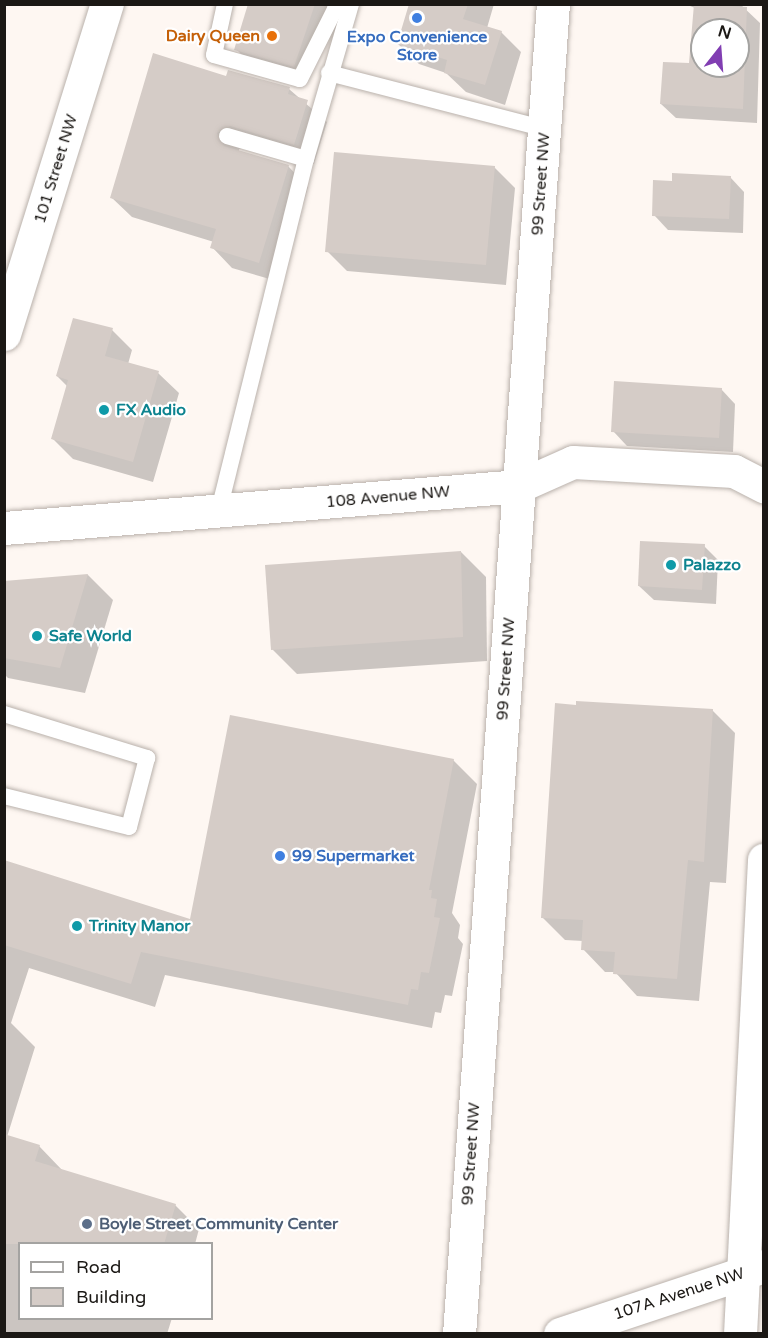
<!DOCTYPE html>
<html>
<head>
<meta charset="utf-8">
<style>
	body { margin:0 }
	#map { position:relative; width:768px; height:1338px; overflow:hidden; background:#fef7f2; font-family:"Varela Round",sans-serif }
	div>[style] { position:absolute }
	.shadow>* { inset:0; background:#0003 }
	.building>* { inset:0; background:#d5ccc7 }
	.roads { filter:drop-shadow(0 0 2px #b9b1ab) drop-shadow(0 0 2px #b9b1ab) }
	.lane>* { height:16px; margin:-8px; padding:0 8px; transform-origin:8px; border-radius:8px; background:#fff }
	.street>* { height:33px; margin:-16.5px; padding:0 16.5px; transform-origin:16.5px; border-radius:16.5px; background:#fff }
	.secondary>* { height:33px; margin:-16.5px; padding:0 16.5px; transform-origin:16.5px; border-radius:16.5px; background:#fff }
	.dots>* { width:16px; height:16px; translate:-50% -50%; box-sizing:border-box; border:3px solid #fff; border-radius:50% }
	span { translate:-50% -50%; white-space:nowrap; text-align:center; line-height:1.15; -webkit-text-stroke:4.5px #fff; paint-order:stroke }
	.food-label { font-size:16px; color:#c56008; font-weight:700 }
	.right { translate:-100% -50%; text-align:right }
	.shop-label { font-size:16px; color:#366cbe; font-weight:700 }
	.left { translate:0 -50%; text-align:left }
	.street-label { font-size:16px; color:#1b1815 }
	.culture-label { font-size:16px; color:#0d838f; font-weight:700 }
	.service-label { font-size:16px; color:#4e5e75; font-weight:700 }
	.frame { position:absolute; inset:0; border:6px solid #1b1815; pointer-events:none }
	.legend { position:absolute; left:18px; top:1242px; width:195px; height:78px; box-sizing:border-box; background:#fff; border:2px solid #a4a3a1; margin:0; padding:8px 10px; list-style:none; font-size:18px; color:#1b1815 }
	.legend li { display:flex; align-items:center; gap:12px; height:30px }
	.legend b { width:30px; border:2px solid #a4a3a1 }
	.north { position:absolute; left:690px; top:18px; width:60px; height:60px; box-sizing:border-box; background:#fff; border:2px solid #a4a3a1; border-radius:50%; rotate:17deg; font-size:16px; font-weight:700; line-height:24px; text-align:center; color:#1b1815 }
	.north::after { content:''; display:block; margin:auto; width:21px; height:27px; background:#813eb2; clip-path:polygon(50% 0,100% 100%,50% 72%,0 100%) }
</style>
</head>
<body>
<div id="map">
	<div class="shadow">
		<div style="clip-path:polygon(249px 4px,332px 4px,302px 73px,243px 56px,236px 49px)"></div>
		<div style="clip-path:polygon(410px 4px,494px 4px,487px 28px,501px 32px,521px 52px,505px 105px,466px 92px,446px 73px,419px 64px,398px 44px)"></div>
		<div style="clip-path:polygon(evenodd,685px 4px,740px 4px,760px 23px,757px 123px,676px 118px,661px 104px,691px 65px,695px 8px,685px 4px,702px 30px,738px 30px,738px 66px,702px 66px,702px 30px)"></div>
		<div style="clip-path:polygon(227px 77px,289px 89px,327px 122px,314px 164px,251px 146px,239px 149px,239px 152px,288px 166px,308px 187px,280px 282px,232px 268px,212px 247px,214px 242px,132px 217px,111px 197px)"></div>
		<div style="clip-path:polygon(494px 167px,515px 188px,506px 285px,347px 271px,327px 251px)"></div>
		<div style="clip-path:polygon(730px 177px,744px 192px,743px 233px,668px 230px,654px 215px)"></div>
		<div style="clip-path:polygon(112px 330px,132px 350px,128px 364px,158px 373px,179px 393px,153px 482px,73px 459px,53px 439px,68px 387px,57px 376px)"></div>
		<div style="clip-path:polygon(721px 389px,735px 404px,733px 452px,627px 446px,613px 431px)"></div>
		<div style="clip-path:polygon(704px 546px,718px 560px,716px 604px,654px 600px,639px 586px)"></div>
		<div style="clip-path:polygon(461px 552px,486px 577px,487px 661px,297px 674px,272px 649px)"></div>
		<div style="clip-path:polygon(88px 575px,113px 600px,85px 693px,8px 678px,4px 674px,5px 582px)"></div>
		<div style="clip-path:polygon(712px 710px,735px 733px,726px 883px,710px 882px,699px 1001px,637px 996px,615px 972px,605px 972px,583px 949px,583px 941px,565px 940px,543px 918px)"></div>
		<div style="clip-path:polygon(453px 760px,477px 784px,452px 913px,460px 925px,458px 938px,463px 944px,452px 996px,445px 995px,441px 1013px,435px 1012px,432px 1028px,165px 975px,155px 1007px,29px 968px,11px 1023px,35px 1047px,7px 1137px,39px 1146px,63px 1171px,175px 1205px,199px 1229px,195px 1244px,20px 1244px,20px 1318px,172px 1318px,167px 1334px,4px 1334px,4px 862px,191px 921px)"></div>
	</div>
	<div class="building">
		<div style="clip-path:polygon(248px 4px,315px 4px,294px 67px,234px 50px)"></div>
		<div style="clip-path:polygon(409px 4px,468px 4px,463px 19px,502px 31px,485px 85px,444px 73px,447px 60px,397px 44px)"></div>
		<div style="clip-path:polygon(evenodd,694px 4px,747px 7px,743px 109px,660px 104px,663px 62px,689px 63px,694px 4px,702px 30px,738px 30px,738px 66px,702px 66px,702px 30px)"></div>
		<div style="clip-path:polygon(153px 53px,226px 76px,228px 70px,290px 87px,288px 94px,308px 100px,294px 145px,230px 126px,217px 133px,224px 146px,289px 165px,259px 263px,210px 248px,216px 229px,110px 198px)"></div>
		<div style="clip-path:polygon(334px 152px,495px 166px,486px 265px,325px 252px)"></div>
		<div style="clip-path:polygon(672px 173px,731px 176px,729px 219px,652px 216px,653px 180px,672px 181px)"></div>
		<div style="clip-path:polygon(73px 318px,113px 328px,105px 356px,159px 371px,133px 462px,51px 439px,68px 380px,56px 376px)"></div>
		<div style="clip-path:polygon(614px 381px,722px 388px,719px 438px,611px 432px)"></div>
		<div style="clip-path:polygon(640px 541px,705px 544px,702px 590px,638px 586px)"></div>
		<div style="clip-path:polygon(461px 551px,463px 637px,271px 650px,265px 565px)"></div>
		<div style="clip-path:polygon(88px 574px,60px 668px,4px 658px,4px 581px)"></div>
		<div style="clip-path:polygon(576px 701px,713px 709px,704px 862px,688px 860px,677px 979px,613px 974px,615px 952px,581px 950px,583px 920px,541px 918px,555px 703px,576px 705px)"></div>
		<div style="clip-path:polygon(230px 715px,454px 759px,429px 890px,432px 890px,431px 898px,437px 899px,434px 917px,440px 918px,429px 973px,421px 972px,418px 990px,411px 989px,408px 1005px,141px 952px,131px 984px,4px 945px,4px 860px,190px 919px)"></div>
		<div style="clip-path:polygon(4px 1134px,40px 1145px,35px 1161px,176px 1204px,164px 1244px,4px 1244px)"></div>
	</div>
	<div class="roads">
		<div class="lane">
			<div style="left:225px;top:4px;width:52px;rotate:102.2deg"></div>
			<div style="left:214px;top:55px;width:89px;rotate:15.6deg"></div>
			<div style="left:300px;top:79px;width:78px;rotate:-63.4deg"></div>
			<div style="left:335px;top:9px;width:8px;rotate:-40deg"></div>
			<div style="left:329px;top:73px;width:223px;rotate:14.5deg"></div>
			<div style="left:227px;top:136px;width:82px;rotate:16.2deg"></div>
			<div style="left:219px;top:510px;width:362px;rotate:-76.1deg"></div>
			<div style="left:306px;top:159px;width:161px;rotate:-73.8deg"></div>
			<div style="left:4px;top:714px;width:150px;rotate:17.1deg"></div>
			<div style="left:147px;top:758px;width:71px;rotate:104.6deg"></div>
			<div style="left:129px;top:827px;width:129px;rotate:-166.1deg"></div>
		</div>
		<div class="street">
			<div style="left:4px;top:528px;width:517px;rotate:-4.66deg"></div>
			<div style="left:519px;top:486px;width:59px;rotate:-24deg"></div>
			<div style="left:573px;top:462px;width:161px;rotate:3.2deg"></div>
			<div style="left:734px;top:471px;width:34px;rotate:27deg"></div>
			<div style="left:459px;top:1334px;width:1333px;rotate:-85.96deg"></div>
			<div style="left:740px;top:1334px;width:475px;rotate:-87.1deg"></div>
		</div>
		<div class="secondary">
			<div style="left:4px;top:334px;width:346px;rotate:-72.7deg"></div>
			<div style="left:560px;top:1334px;width:215px;rotate:-18.4deg"></div>
		</div>
	</div>
	<div class="dots">
		<div style="left:417px;top:18px;background:#3f7fe0"></div>
		<div style="left:272px;top:36px;background:#e8710a"></div>
		<div style="left:104px;top:410px;background:#0f9aa8"></div>
		<div style="left:671px;top:565px;background:#0f9aa8"></div>
		<div style="left:37px;top:636px;background:#0f9aa8"></div>
		<div style="left:280px;top:856px;background:#3f7fe0"></div>
		<div style="left:77px;top:926px;background:#0f9aa8"></div>
		<div style="left:87px;top:1224px;background:#5c6f8a"></div>
	</div>
	<div class="food-label">
		<span class="right" style="left:260px;top:36px">Dairy Queen</span>
	</div>
	<div class="shop-label">
		<span style="left:417px;top:46px">Expo Convenience<br>Store</span>
		<span class="left" style="left:292px;top:856px">99 Supermarket</span>
	</div>
	<div class="street-label">
		<span style="left:56px;top:169px;rotate:-73deg">101 Street NW</span>
		<span style="left:541px;top:184px;rotate:-86deg">99 Street NW</span>
		<span style="left:388px;top:497px;rotate:-5deg">108 Avenue NW</span>
		<span style="left:506px;top:669px;rotate:-86deg">99 Street NW</span>
		<span style="left:471px;top:1154px;rotate:-86deg">99 Street NW</span>
		<span style="left:679px;top:1294px;rotate:-18deg">107A Avenue NW</span>
	</div>
	<div class="culture-label">
		<span class="left" style="left:116px;top:410px">FX Audio</span>
		<span class="left" style="left:683px;top:565px">Palazzo</span>
		<span class="left" style="left:49px;top:636px">Safe World</span>
		<span class="left" style="left:89px;top:926px">Trinity Manor</span>
	</div>
	<div class="service-label">
		<span class="left" style="left:99px;top:1224px">Boyle Street Community Center</span>
	</div>
	<div class="frame"></div>
	<ul class="legend">
	<li><b style="height:8px;background:#fff"></b>Road</li>
	<li><b style="height:16px;background:#d5ccc7"></b>Building</li>
	</ul>
	<div class="north">N</div>
</div>
</body>
</html>
